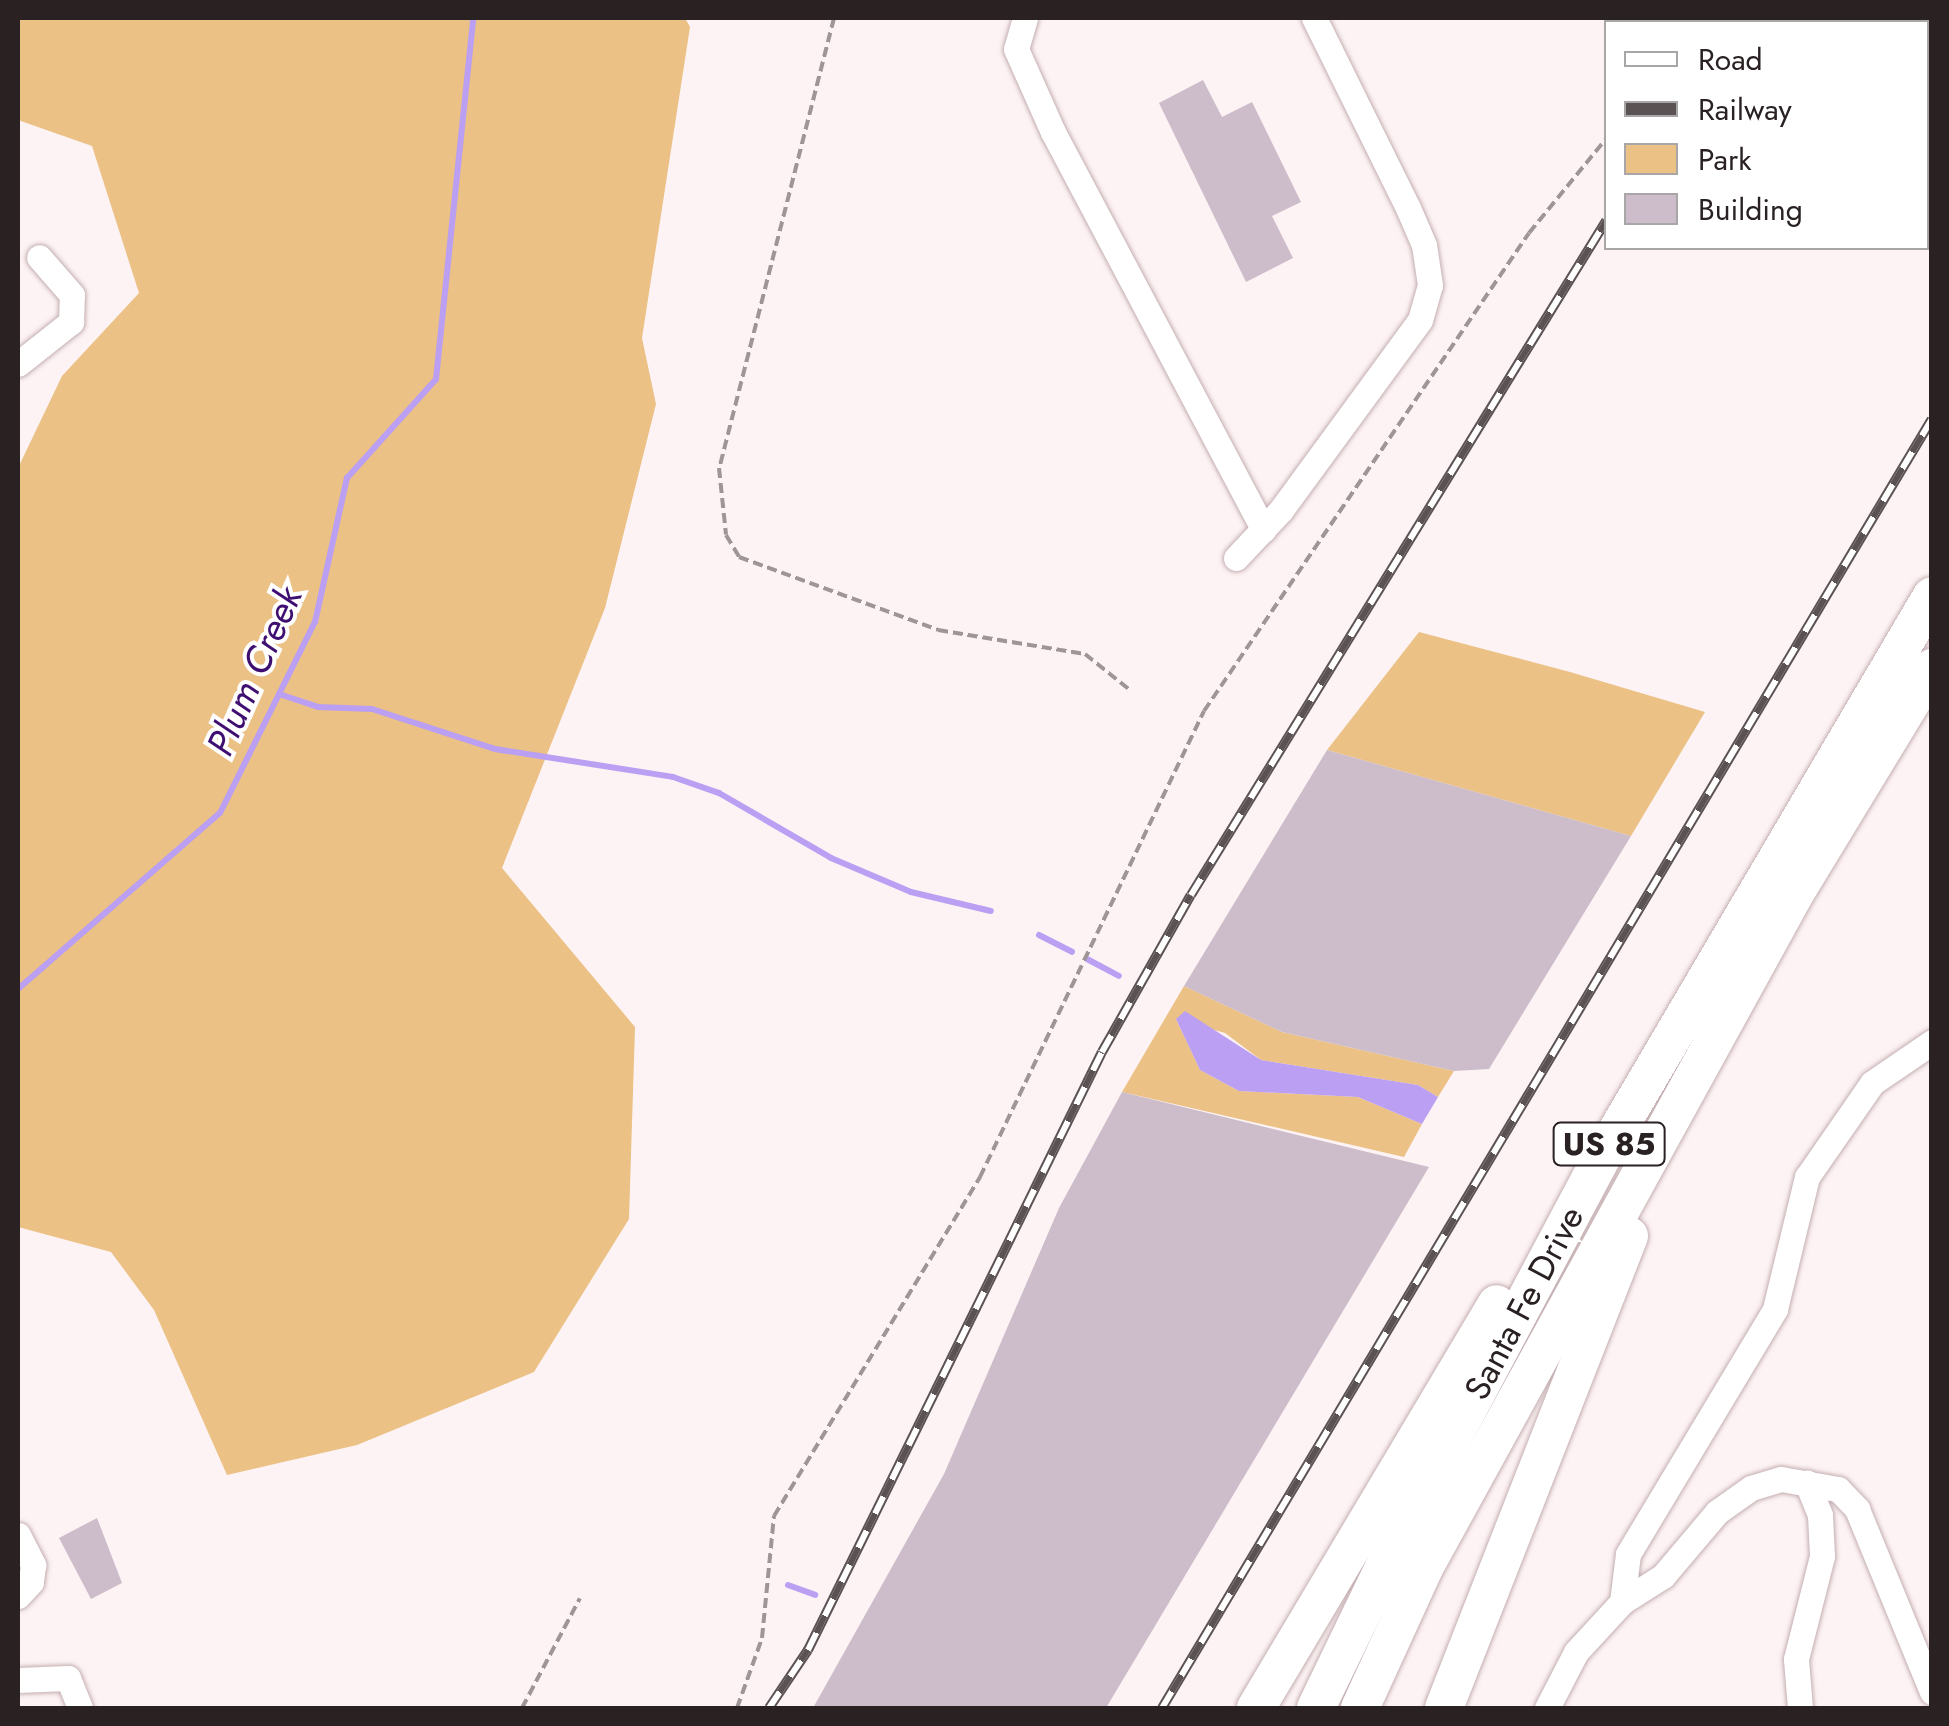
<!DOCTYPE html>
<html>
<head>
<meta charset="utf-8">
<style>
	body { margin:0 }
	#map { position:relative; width:1949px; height:1726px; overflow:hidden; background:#fdf3f4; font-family:Jost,sans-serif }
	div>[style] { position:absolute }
	.green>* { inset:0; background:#ebc185 }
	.water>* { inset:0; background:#ba9ff3 }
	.stream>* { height:6px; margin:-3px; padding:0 3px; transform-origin:3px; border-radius:3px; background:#ba9ff3 }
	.building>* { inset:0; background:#cdbcc9 }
	.path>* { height:4px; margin-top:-2px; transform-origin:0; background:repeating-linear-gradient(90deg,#9e9596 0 10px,transparent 0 15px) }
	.roads { filter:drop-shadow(0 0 2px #c4aeb1) drop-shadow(0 0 2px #c4aeb1) }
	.minor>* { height:25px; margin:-12.5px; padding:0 12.5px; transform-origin:12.5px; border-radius:12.5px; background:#fff }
	.highway>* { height:38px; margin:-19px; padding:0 19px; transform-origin:19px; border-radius:19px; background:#fff }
	.rail>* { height:10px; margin-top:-5px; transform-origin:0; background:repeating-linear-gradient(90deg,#fff 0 19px,#5b5253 0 38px); box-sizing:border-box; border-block:2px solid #5b5253 }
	span { translate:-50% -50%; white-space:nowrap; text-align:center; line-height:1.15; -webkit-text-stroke:8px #fff; paint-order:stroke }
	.shield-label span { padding:2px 8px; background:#fff; border:2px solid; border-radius:8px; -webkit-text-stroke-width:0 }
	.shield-label { font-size:32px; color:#292122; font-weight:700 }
	.street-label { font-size:35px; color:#292122 }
	.water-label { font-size:38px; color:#3e0f71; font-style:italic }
	.frame { position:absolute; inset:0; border:20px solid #292122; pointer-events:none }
	.legend { position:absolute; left:1604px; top:20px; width:325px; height:230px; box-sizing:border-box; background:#fff; border:2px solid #a9a6a7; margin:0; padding:12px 18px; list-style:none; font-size:30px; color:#292122 }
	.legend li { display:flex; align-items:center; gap:20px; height:50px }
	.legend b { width:50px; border:2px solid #a9a6a7 }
</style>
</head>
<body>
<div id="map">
	<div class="green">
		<div style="clip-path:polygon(18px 18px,685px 18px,690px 27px,642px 338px,656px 404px,605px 608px,502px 868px,635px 1027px,629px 1219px,534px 1372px,357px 1445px,227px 1475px,154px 1310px,111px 1252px,18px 1227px,18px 468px,62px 376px,139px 293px,92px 146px,18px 120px)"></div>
		<div style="clip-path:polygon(1419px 632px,1570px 672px,1705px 712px,1631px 836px,1327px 750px)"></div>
		<div style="clip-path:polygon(1184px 986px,1282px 1032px,1454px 1071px,1438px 1097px,1418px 1085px,1261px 1060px,1225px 1033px,1176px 1019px,1200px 1070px,1239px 1091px,1358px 1097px,1422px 1124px,1404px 1157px,1122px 1092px)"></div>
	</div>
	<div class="water">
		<div style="clip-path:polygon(1185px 1011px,1261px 1060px,1418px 1085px,1438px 1097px,1422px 1124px,1358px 1097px,1239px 1091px,1200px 1070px,1176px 1019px)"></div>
	</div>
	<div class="stream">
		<div style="left:279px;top:694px;width:41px;rotate:18.4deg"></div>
		<div style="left:318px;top:707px;width:54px;rotate:2.1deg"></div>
		<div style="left:372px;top:709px;width:129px;rotate:18deg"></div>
		<div style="left:495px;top:749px;width:180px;rotate:8.9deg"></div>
		<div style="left:673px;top:777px;width:49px;rotate:19.2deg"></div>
		<div style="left:719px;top:793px;width:129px;rotate:30.1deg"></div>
		<div style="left:831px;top:858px;width:87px;rotate:23deg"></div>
		<div style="left:911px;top:892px;width:82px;rotate:13.4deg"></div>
		<div style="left:1039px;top:935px;width:37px;rotate:27deg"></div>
		<div style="left:1087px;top:959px;width:36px;rotate:28deg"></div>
		<div style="left:18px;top:989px;width:268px;rotate:-41.1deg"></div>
		<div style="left:220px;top:813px;width:213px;rotate:-63.6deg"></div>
		<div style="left:315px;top:622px;width:148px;rotate:-77.5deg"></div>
		<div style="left:347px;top:478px;width:133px;rotate:-48deg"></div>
		<div style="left:436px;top:379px;width:363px;rotate:-84.1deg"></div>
		<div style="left:788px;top:1585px;width:29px;rotate:20deg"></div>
	</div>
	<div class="building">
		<div style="clip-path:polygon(1203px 80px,1222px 117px,1252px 102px,1301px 202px,1272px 216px,1293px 258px,1246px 282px,1159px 103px)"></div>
		<div style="clip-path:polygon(1327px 750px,1631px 836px,1489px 1069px,1454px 1071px,1282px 1032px,1184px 986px)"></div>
		<div style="clip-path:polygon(1122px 1092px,1429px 1167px,1106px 1708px,813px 1708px,944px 1474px,1059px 1208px)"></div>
		<div style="clip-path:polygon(97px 1518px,122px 1583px,91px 1599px,59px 1538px)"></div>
	</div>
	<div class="path">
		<div style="left:834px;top:18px;width:464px;rotate:104.3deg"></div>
		<div style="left:719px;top:468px;width:67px;rotate:84deg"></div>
		<div style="left:726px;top:535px;width:26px;rotate:59deg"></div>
		<div style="left:739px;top:557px;width:212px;rotate:20.1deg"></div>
		<div style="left:938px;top:630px;width:149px;rotate:9.3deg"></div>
		<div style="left:1085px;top:654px;width:58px;rotate:38.7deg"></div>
		<div style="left:1693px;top:22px;width:6px;rotate:-45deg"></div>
		<div style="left:522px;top:1708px;width:124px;rotate:-62.2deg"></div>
		<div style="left:737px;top:1708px;width:74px;rotate:-70.3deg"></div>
		<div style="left:762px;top:1638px;width:123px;rotate:-84.4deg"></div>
		<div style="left:774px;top:1516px;width:397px;rotate:-58.7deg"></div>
		<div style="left:980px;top:1177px;width:517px;rotate:-64.33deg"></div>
		<div style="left:1204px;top:711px;width:578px;rotate:-55.79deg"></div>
		<div style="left:1529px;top:233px;width:122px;rotate:-50.7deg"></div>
	</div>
	<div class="roads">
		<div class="minor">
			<div style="left:1025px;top:18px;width:32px;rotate:106deg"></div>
			<div style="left:1016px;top:49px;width:91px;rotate:66deg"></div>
			<div style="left:1053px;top:132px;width:450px;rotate:62.1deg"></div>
			<div style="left:18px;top:364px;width:68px;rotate:-38.4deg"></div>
			<div style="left:71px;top:322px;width:27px;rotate:-88deg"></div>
			<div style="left:72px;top:295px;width:50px;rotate:-131deg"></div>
			<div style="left:1236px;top:558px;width:66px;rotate:-46.8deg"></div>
			<div style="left:1281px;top:510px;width:235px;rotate:-53.8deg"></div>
			<div style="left:1420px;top:320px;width:36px;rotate:-74deg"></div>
			<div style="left:1430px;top:285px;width:40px;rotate:-98.5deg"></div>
			<div style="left:1424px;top:245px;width:40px;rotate:-113.4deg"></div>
			<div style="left:1408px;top:208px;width:212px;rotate:-116.3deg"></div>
			<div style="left:18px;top:1535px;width:34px;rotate:63deg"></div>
			<div style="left:33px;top:1565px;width:17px;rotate:97deg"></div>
			<div style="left:31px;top:1582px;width:19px;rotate:133deg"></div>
			<div style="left:1622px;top:1602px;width:48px;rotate:-82.9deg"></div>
			<div style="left:1628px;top:1554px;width:286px;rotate:-59deg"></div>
			<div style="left:1775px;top:1309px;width:136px;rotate:-76.4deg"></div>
			<div style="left:1807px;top:1177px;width:114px;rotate:-55.3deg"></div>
			<div style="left:1872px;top:1083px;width:73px;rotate:-34.3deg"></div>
			<div style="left:18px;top:1680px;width:50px;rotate:-2.3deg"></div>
			<div style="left:68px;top:1678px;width:32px;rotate:68deg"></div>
			<div style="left:1547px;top:1708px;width:63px;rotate:-62.6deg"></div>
			<div style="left:1576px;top:1652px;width:68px;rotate:-47.4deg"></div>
			<div style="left:1622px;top:1602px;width:49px;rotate:-32.4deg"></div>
			<div style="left:1663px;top:1576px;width:84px;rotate:-49.8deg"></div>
			<div style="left:1717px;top:1512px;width:42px;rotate:-35.2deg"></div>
			<div style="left:1751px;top:1488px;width:31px;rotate:-17deg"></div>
			<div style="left:1781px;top:1479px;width:58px;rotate:10deg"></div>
			<div style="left:1838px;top:1489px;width:28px;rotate:46deg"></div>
			<div style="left:1857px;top:1509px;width:198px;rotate:67.7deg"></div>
			<div style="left:1800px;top:1708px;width:49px;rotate:-94.7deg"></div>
			<div style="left:1796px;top:1659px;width:106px;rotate:-75.8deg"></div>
			<div style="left:1822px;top:1556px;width:41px;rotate:-92.8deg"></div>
			<div style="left:1820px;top:1515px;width:35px;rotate:-112deg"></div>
		</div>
		<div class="highway">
			<div style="left:1256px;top:1708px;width:470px;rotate:-59.2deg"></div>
			<div style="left:1316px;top:1708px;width:163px;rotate:-64.2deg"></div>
			<div style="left:1387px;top:1561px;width:454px;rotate:-62deg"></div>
			<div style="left:1600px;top:1160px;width:654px;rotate:-59.52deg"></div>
			<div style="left:1360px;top:1708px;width:156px;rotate:-65.4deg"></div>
			<div style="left:1425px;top:1566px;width:766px;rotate:-61.19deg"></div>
			<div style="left:1794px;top:895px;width:266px;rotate:-58.7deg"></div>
			<div style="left:1444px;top:1708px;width:507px;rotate:-68.6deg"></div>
		</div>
	</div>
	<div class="rail">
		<div style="left:1735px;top:22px;width:5px;rotate:-53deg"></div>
		<div style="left:769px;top:1708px;width:70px;rotate:-56.1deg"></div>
		<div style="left:808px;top:1650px;width:666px;rotate:-63.82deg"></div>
		<div style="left:1102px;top:1052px;width:180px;rotate:-60.5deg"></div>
		<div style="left:1191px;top:895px;width:792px;rotate:-58.38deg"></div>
		<div style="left:1162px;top:1708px;width:1501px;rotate:-59.15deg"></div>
	</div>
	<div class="shield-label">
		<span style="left:1609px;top:1144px">US 85</span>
	</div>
	<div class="street-label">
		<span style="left:1524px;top:1303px;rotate:-62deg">Santa Fe Drive</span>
	</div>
	<div class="water-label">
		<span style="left:254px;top:671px;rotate:-66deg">Plum Creek</span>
	</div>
	<div class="frame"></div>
	<ul class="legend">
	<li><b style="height:12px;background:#fff"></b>Road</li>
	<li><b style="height:12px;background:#5b5253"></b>Railway</li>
	<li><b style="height:28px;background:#ebc185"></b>Park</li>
	<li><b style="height:28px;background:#cdbcc9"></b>Building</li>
	</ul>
</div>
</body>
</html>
